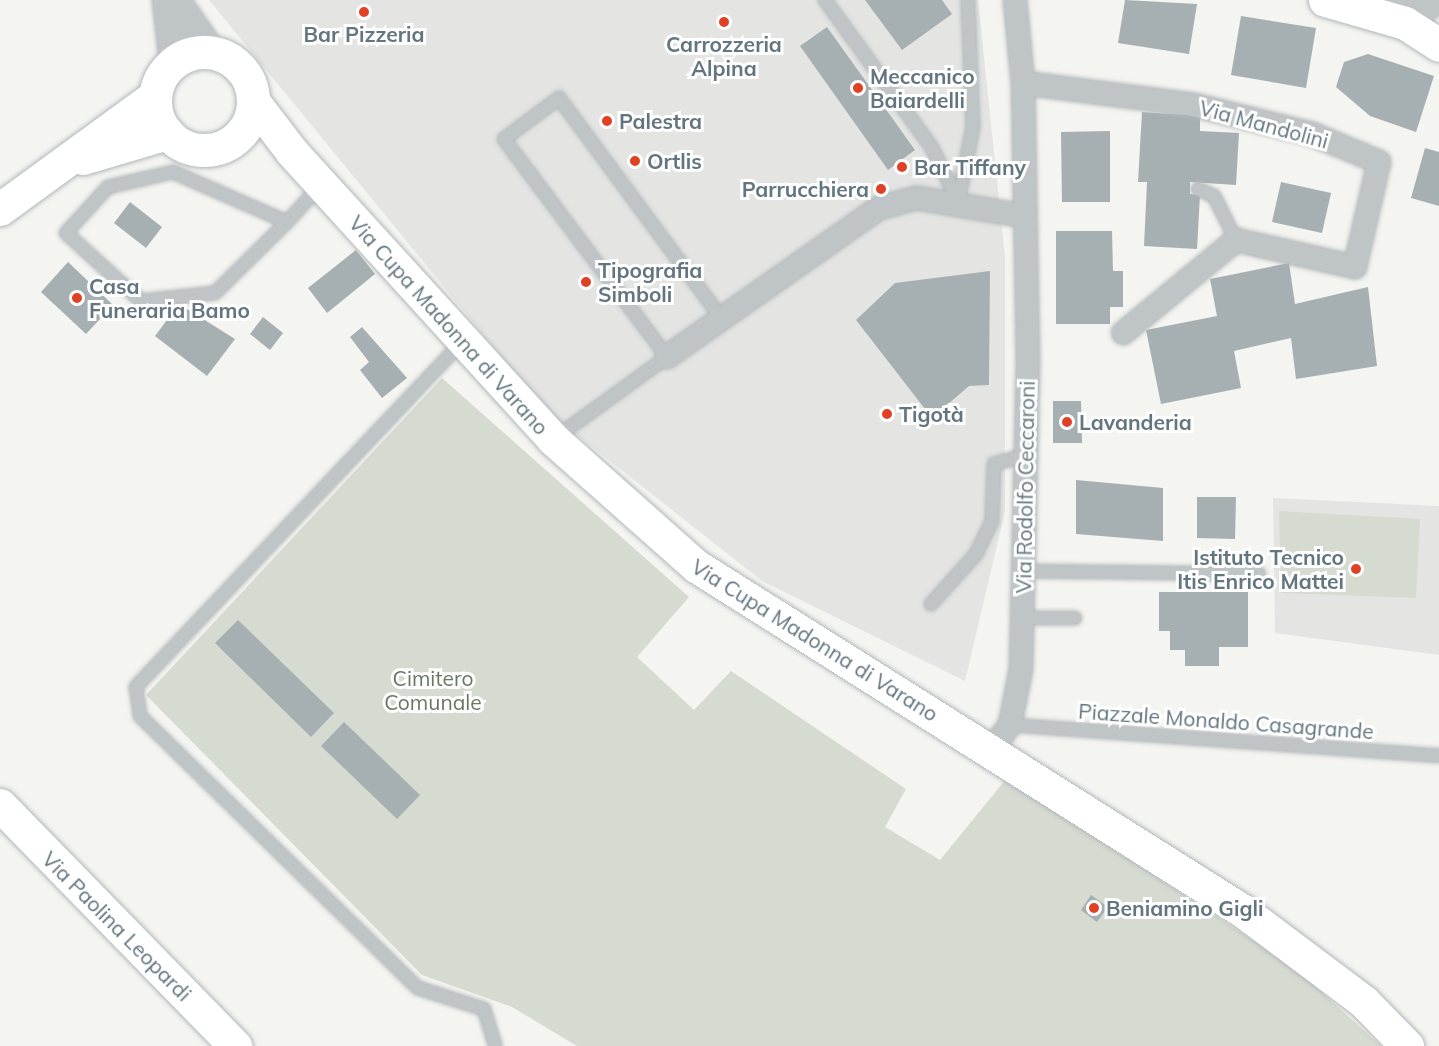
<!DOCTYPE html>
<html>
<head>
<meta charset="utf-8">
<style>
	body { margin:0 }
	#map { position:relative; width:1439px; height:1046px; overflow:hidden; background:#f4f4f0; font-family:Mulish,sans-serif }
	div>[style] { position:absolute }
	.built>* { inset:0; background:#e4e5e3 }
	.green>* { inset:0; background:#d5dbd1 }
	.building>* { inset:0; background:#a6afb2 }
	.roads { filter:drop-shadow(0 0 2px #b1b7ba) drop-shadow(0 0 2px #b1b7ba) }
	.service>* { height:12px; margin:-6px; padding:0 6px; transform-origin:6px; border-radius:6px; background:#bfc4c6 }
	.minor>* { height:22px; margin:-11px; padding:0 11px; transform-origin:11px; border-radius:11px; background:#bfc4c6 }
	.tertiary>* { height:28px; margin:-14px; padding:0 14px; transform-origin:14px; border-radius:14px; background:#bfc4c6 }
	.secondary>* { height:33px; margin:-16.5px; padding:0 16.5px; transform-origin:16.5px; border-radius:16.5px; background:#fff }
	.secondary>.ring { margin:-16.5px; padding:0; box-sizing:content-box; background:none; border:33px solid #fff; border-radius:50% }
	.dots>* { width:16px; height:16px; translate:-50% -50%; box-sizing:border-box; border:3px solid #fff; border-radius:50% }
	span { translate:-50% -50%; white-space:nowrap; text-align:center; line-height:1.15; -webkit-text-stroke:6px #fff; paint-order:stroke }
	.poi-label { font-size:21px; color:#637680; font-weight:700 }
	.left { translate:0 -50%; text-align:left }
	.right { translate:-100% -50%; text-align:right }
	.street-label { font-size:21px; color:#637680 }
	.park-label { font-size:21px; color:#687862 }
</style>
</head>
<body>
<div id="map">
	<div class="built">
		<div style="clip-path:polygon(209px 0,978px 0,1005px 257px,1005px 511px,965px 681px,762px 581px,544px 409px)"></div>
		<div style="clip-path:polygon(1273px 498px,1439px 506px,1439px 655px,1275px 633px)"></div>
	</div>
	<div class="green">
		<div style="clip-path:polygon(442px 378px,689px 597px,637px 657px,694px 710px,731px 671px,906px 789px,885px 827px,940px 860px,1006px 779px,1294px 967px,1381px 1046px,577px 1046px,512px 1007px,422px 975px,146px 695px)"></div>
		<div style="clip-path:polygon(1279px 511px,1420px 519px,1416px 598px,1281px 593px)"></div>
	</div>
	<div class="building">
		<div style="clip-path:polygon(865px 0,942px 0,952px 14px,902px 50px)"></div>
		<div style="clip-path:polygon(1125px 0,1197px 4px,1189px 54px,1118px 43px)"></div>
		<div style="clip-path:polygon(1241px 16px,1316px 28px,1306px 88px,1231px 75px)"></div>
		<div style="clip-path:polygon(827px 27px,915px 150px,888px 170px,800px 46px)"></div>
		<div style="clip-path:polygon(1368px 54px,1434px 76px,1416px 132px,1370px 116px,1336px 87px,1344px 62px)"></div>
		<div style="clip-path:polygon(1142px 112px,1200px 116px,1200px 131px,1239px 133px,1236px 185px,1190px 182px,1190px 194px,1200px 195px,1197px 249px,1144px 246px,1147px 182px,1138px 182px)"></div>
		<div style="clip-path:polygon(1110px 131px,1110px 202px,1062px 202px,1061px 132px)"></div>
		<div style="clip-path:polygon(1425px 148px,1439px 152px,1439px 206px,1411px 198px)"></div>
		<div style="clip-path:polygon(1281px 182px,1331px 193px,1322px 233px,1272px 222px)"></div>
		<div style="clip-path:polygon(130px 202px,162px 227px,146px 248px,114px 223px)"></div>
		<div style="clip-path:polygon(1056px 231px,1112px 231px,1113px 271px,1123px 271px,1123px 307px,1110px 307px,1110px 324px,1056px 324px)"></div>
		<div style="clip-path:polygon(356px 250px,375px 274px,327px 313px,308px 288px)"></div>
		<div style="clip-path:polygon(68px 262px,113px 305px,86px 334px,41px 292px)"></div>
		<div style="clip-path:polygon(1289px 263px,1295px 304px,1368px 287px,1377px 366px,1296px 379px,1291px 338px,1234px 351px,1241px 388px,1161px 404px,1146px 330px,1217px 316px,1210px 279px)"></div>
		<div style="clip-path:polygon(990px 271px,989px 385px,969px 386px,932px 418px,856px 320px,895px 283px)"></div>
		<div style="clip-path:polygon(179px 304px,235px 339px,207px 376px,155px 336px)"></div>
		<div style="clip-path:polygon(263px 317px,283px 333px,270px 350px,250px 334px)"></div>
		<div style="clip-path:polygon(362px 327px,407px 378px,382px 398px,360px 370px,369px 362px,350px 337px)"></div>
		<div style="clip-path:polygon(1053px 401px,1081px 401px,1082px 443px,1053px 443px)"></div>
		<div style="clip-path:polygon(1076px 480px,1163px 488px,1163px 541px,1076px 534px)"></div>
		<div style="clip-path:polygon(1197px 497px,1236px 497px,1235px 539px,1197px 538px)"></div>
		<div style="clip-path:polygon(1159px 592px,1248px 592px,1248px 647px,1219px 647px,1219px 666px,1185px 666px,1185px 650px,1170px 650px,1170px 631px,1159px 631px)"></div>
		<div style="clip-path:polygon(238px 620px,334px 713px,311px 737px,215px 643px)"></div>
		<div style="clip-path:polygon(344px 722px,420px 795px,397px 819px,321px 746px)"></div>
		<div style="clip-path:polygon(1091px 895px,1108px 907px,1097px 922px,1081px 910px)"></div>
	</div>
	<div class="roads">
		<div class="service">
			<div style="left:825px;top:0;width:183px;rotate:54.1deg"></div>
			<div style="left:932px;top:148px;width:59px;rotate:63.9deg"></div>
			<div style="left:1198px;top:189px;width:17px;rotate:24deg"></div>
			<div style="left:1214px;top:196px;width:49px;rotate:63.4deg"></div>
			<div style="left:958px;top:201px;width:76px;rotate:-78.5deg"></div>
			<div style="left:973px;top:127px;width:127px;rotate:-92.3deg"></div>
			<div style="left:287px;top:222px;width:124px;rotate:-156.3deg"></div>
			<div style="left:173px;top:172px;width:67px;rotate:167deg"></div>
			<div style="left:108px;top:187px;width:62px;rotate:132.4deg"></div>
			<div style="left:66px;top:233px;width:101px;rotate:42.2deg"></div>
			<div style="left:141px;top:301px;width:74px;rotate:-6.2deg"></div>
			<div style="left:215px;top:293px;width:101px;rotate:-44.6deg"></div>
			<div style="left:287px;top:222px;width:50px;rotate:-47.4deg"></div>
			<div style="left:462px;top:342px;width:475px;rotate:133.4deg"></div>
			<div style="left:136px;top:687px;width:29px;rotate:82deg"></div>
			<div style="left:140px;top:716px;width:389px;rotate:44.4deg"></div>
			<div style="left:418px;top:988px;width:69px;rotate:17.7deg"></div>
			<div style="left:484px;top:1009px;width:39px;rotate:73deg"></div>
			<div style="left:555px;top:438px;width:138px;rotate:-35.9deg"></div>
			<div style="left:667px;top:357px;width:272px;rotate:-126.8deg"></div>
			<div style="left:504px;top:139px;width:69px;rotate:-36.7deg"></div>
			<div style="left:559px;top:98px;width:273px;rotate:53.6deg"></div>
			<div style="left:1024px;top:571px;width:235px;rotate:0.7deg"></div>
			<div style="left:931px;top:604px;width:67px;rotate:-48deg"></div>
			<div style="left:976px;top:554px;width:37px;rotate:-64deg"></div>
			<div style="left:992px;top:521px;width:57px;rotate:-88deg"></div>
			<div style="left:994px;top:464px;width:33px;rotate:-16deg"></div>
			<div style="left:1022px;top:618px;width:53px"></div>
			<div style="left:1010px;top:725px;width:430px;rotate:4.1deg"></div>
		</div>
		<div class="minor">
			<div style="left:1023px;top:83px;width:172px;rotate:7.3deg"></div>
			<div style="left:1194px;top:105px;width:122px;rotate:13.8deg"></div>
			<div style="left:1312px;top:134px;width:73px;rotate:22.7deg"></div>
			<div style="left:1379px;top:162px;width:108px;rotate:102.9deg"></div>
			<div style="left:1355px;top:267px;width:122px;rotate:-167.2deg"></div>
			<div style="left:1236px;top:240px;width:146px;rotate:140.5deg"></div>
			<div style="left:667px;top:357px;width:259px;rotate:-35.1deg"></div>
			<div style="left:879px;top:208px;width:39px;rotate:-15deg"></div>
			<div style="left:917px;top:198px;width:109px;rotate:9.5deg"></div>
			<div style="left:991px;top:750px;width:31px;rotate:-53deg"></div>
			<div style="left:1010px;top:725px;width:57px;rotate:-78.9deg"></div>
			<div style="left:1021px;top:669px;width:306px;rotate:-88.7deg"></div>
			<div style="left:1028px;top:363px;width:280px;rotate:-91deg"></div>
			<div style="left:1023px;top:83px;width:83px;rotate:-95.5deg"></div>
		</div>
		<div class="tertiary">
			<div style="left:167px;top:0;width:61px;rotate:83.5deg"></div>
			<div style="left:175px;top:0;width:63px;rotate:55.3deg"></div>
			<div style="left:1400px;top:0;width:24px;rotate:78deg"></div>
			<div style="left:1405px;top:23px;width:37px;rotate:-38deg"></div>
		</div>
		<div class="secondary">
			<div style="left:1325px;top:0;width:83px;rotate:16deg"></div>
			<div style="left:1405px;top:23px;width:40px;rotate:32.9deg"></div>
			<div class="ring" style="left:155px;top:52px;width:65px;height:65px"></div>
			<div style="left:253px;top:101px;width:64px;rotate:52.6deg"></div>
			<div style="left:292px;top:152px;width:388px;rotate:47.7deg"></div>
			<div style="left:553px;top:439px;width:191px;rotate:41.6deg"></div>
			<div style="left:696px;top:566px;width:647px;rotate:32.24deg"></div>
			<div style="left:1243px;top:911px;width:151px;rotate:36.9deg"></div>
			<div style="left:1364px;top:1002px;width:62px;rotate:45.7deg"></div>
			<div style="left:83px;top:158px;width:88px;rotate:-16.6deg"></div>
			<div style="left:0;top:209px;width:192px;rotate:-36.1deg"></div>
			<div style="left:0;top:805px;width:337px;rotate:45.7deg"></div>
		</div>
	</div>
	<div class="dots">
		<div style="left:364px;top:12px;background:#e04024"></div>
		<div style="left:724px;top:22px;background:#e04024"></div>
		<div style="left:858px;top:88px;background:#e04024"></div>
		<div style="left:607px;top:121px;background:#e04024"></div>
		<div style="left:635px;top:161px;background:#e04024"></div>
		<div style="left:902px;top:167px;background:#e04024"></div>
		<div style="left:881px;top:189px;background:#e04024"></div>
		<div style="left:586px;top:282px;background:#e04024"></div>
		<div style="left:77px;top:298px;background:#e04024"></div>
		<div style="left:887px;top:414px;background:#e04024"></div>
		<div style="left:1067px;top:422px;background:#e04024"></div>
		<div style="left:1356px;top:569px;background:#e04024"></div>
		<div style="left:1094px;top:908px;background:#e04024"></div>
	</div>
	<div class="poi-label">
		<span style="left:364px;top:34px">Bar Pizzeria</span>
		<span style="left:724px;top:56px">Carrozzeria<br>Alpina</span>
		<span class="left" style="left:870px;top:88px">Meccanico<br>Baiardelli</span>
		<span class="left" style="left:619px;top:121px">Palestra</span>
		<span class="left" style="left:647px;top:161px">Ortlis</span>
		<span class="left" style="left:914px;top:167px">Bar Tiffany</span>
		<span class="right" style="left:869px;top:189px">Parrucchiera</span>
		<span class="left" style="left:598px;top:282px">Tipografia<br>Simboli</span>
		<span class="left" style="left:89px;top:298px">Casa<br>Funeraria Bamo</span>
		<span class="left" style="left:899px;top:414px">Tigotà</span>
		<span class="left" style="left:1079px;top:422px">Lavanderia</span>
		<span class="right" style="left:1344px;top:569px">Istituto Tecnico<br>Itis Enrico Mattei</span>
		<span class="left" style="left:1106px;top:908px">Beniamino Gigli</span>
	</div>
	<div class="street-label">
		<span style="left:1264px;top:124px;rotate:15deg">Via Mandolini</span>
		<span style="left:449px;top:325px;rotate:48deg">Via Cupa Madonna di Varano</span>
		<span style="left:1025px;top:487px;rotate:-89deg">Via Rodolfo Ceccaroni</span>
		<span style="left:815px;top:640px;rotate:32deg">Via Cupa Madonna di Varano</span>
		<span style="left:1226px;top:721px;rotate:4deg">Piazzale Monaldo Casagrande</span>
		<span style="left:117px;top:926px;rotate:45deg">Via Paolina Leopardi</span>
	</div>
	<div class="park-label">
		<span style="left:433px;top:690px">Cimitero<br>Comunale</span>
	</div>
</div>
</body>
</html>
